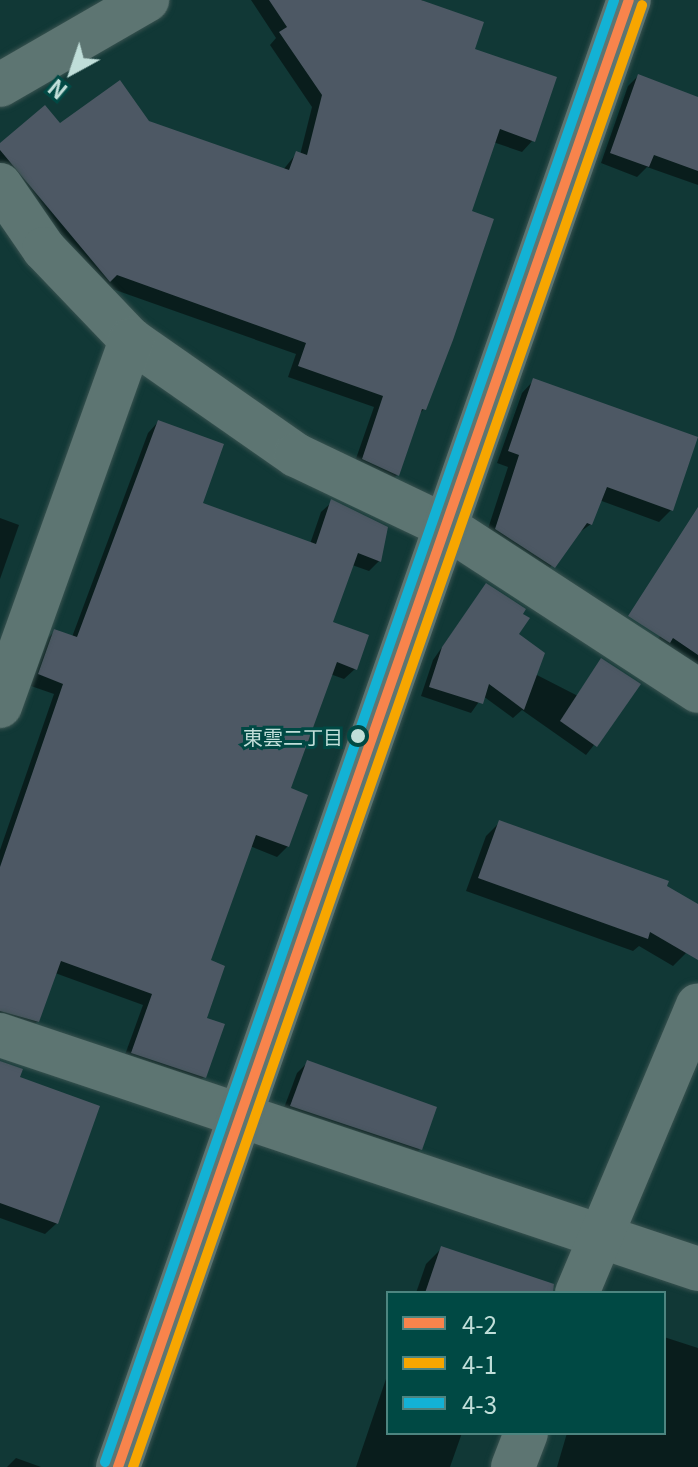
<!DOCTYPE html>
<html>
<head>
<meta charset="utf-8">
<style>
	body { margin:0 }
	#map { position:relative; width:698px; height:1467px; overflow:hidden; background:#113836; font-family:Georgia,"Noto Sans JP",serif }
	div>[style] { position:absolute }
	.shadow>* { inset:0; background:#0007 }
	.building>* { inset:0; background:#4d5864 }
	.roads { filter:drop-shadow(0 0 2px #395250) drop-shadow(0 0 2px #395250) }
	.minor>* { height:44px; margin:-22px; padding:0 22px; transform-origin:22px; border-radius:22px; background:#5d7572 }
	.bus-1>* { height:10px; margin:-5px; padding:0 5px; transform-origin:5px; border-radius:5px; background:#f8844c }
	.bus-2>* { height:10px; margin:-5px; padding:0 5px; transform-origin:5px; border-radius:5px; background:#f7a600 }
	.bus-3>* { height:10px; margin:-5px; padding:0 5px; transform-origin:5px; border-radius:5px; background:#13b2d5 }
	.dots>* { width:22px; height:22px; translate:-50% -50%; box-sizing:border-box; border:4px solid #004944; border-radius:50% }
	span { translate:-50% -50%; white-space:nowrap; text-align:center; line-height:1.15; -webkit-text-stroke:6px #004944; paint-order:stroke }
	.bus-label { font-size:20px; color:#c0ded9 }
	.right { translate:-100% -50%; text-align:right }
	.legend { position:absolute; left:386px; top:1291px; width:280px; height:144px; box-sizing:border-box; background:#004944; border:2px solid #4d8580; margin:0; padding:10px 14px; list-style:none; font-size:24px; color:#c0ded9 }
	.legend li { display:flex; align-items:center; gap:16px; height:40px }
	.legend b { width:40px; border:2px solid #4d8580 }
	.north { position:absolute; left:32px; top:32px; width:80px; height:80px; -webkit-text-stroke:6px #004944; paint-order:stroke; rotate:220deg; font-size:22px; font-weight:700; line-height:32px; text-align:center; color:#c0ded9 }
	.north::after { content:''; display:block; margin:auto; width:28px; height:36px; background:#c0ded9; clip-path:polygon(50% 0,100% 100%,50% 72%,0 100%) }
</style>
</head>
<body>
<div id="map">
	<div class="shadow">
		<div style="clip-path:polygon(251px 0,422px 0,472px 50px,533px 140px,522px 152px,493px 142px,469px 212px,424px 409px,418px 415px,397px 475px,386px 486px,352px 470px,374px 407px,288px 377px,296px 354px,104px 286px,0 174px,0 145px,59px 126px,148px 123px,283px 170px,296px 154px,300px 155px,312px 107px,270px 45px,276px 38px)"></div>
		<div style="clip-path:polygon(638px 76px,698px 98px,698px 185px,647px 167px,637px 177px,601px 163px,628px 86px)"></div>
		<div style="clip-path:polygon(534px 380px,671px 510px,659px 522px,599px 500px,591px 524px,576px 535px,541px 579px,484px 541px,508px 467px,497px 463px,522px 393px)"></div>
		<div style="clip-path:polygon(158px 422px,200px 504px,310px 544px,321px 512px,332px 502px,379px 561px,369px 571px,352px 565px,330px 623px,355px 669px,344px 679px,330px 674px,289px 790px,288px 846px,277px 857px,250px 846px,208px 962px,204px 1077px,193px 1087px,122px 1063px,143px 1005px,55px 973px,38px 1021px,27px 1031px,0 1022px,0 850px,54px 694px,28px 685px,44px 642px,55px 631px,72px 637px,148px 433px)"></div>
		<div style="clip-path:polygon(0 518px,19px 525px,0 579px)"></div>
		<div style="clip-path:polygon(698px 580px,698px 678px,652px 648px)"></div>
		<div style="clip-path:polygon(486px 585px,517px 634px,535px 674px,617px 716px,586px 755px,522px 710px,513px 718px,483px 696px,471px 713px,421px 696px,433px 660px)"></div>
		<div style="clip-path:polygon(499px 823px,664px 887px,698px 907px,698px 934px,686px 953px,673px 966px,639px 946px,633px 951px,466px 891px,486px 836px)"></div>
		<div style="clip-path:polygon(307px 1063px,420px 1149px,410px 1159px,281px 1116px,297px 1073px)"></div>
		<div style="clip-path:polygon(0 1073px,57px 1223px,45px 1234px,0 1218px)"></div>
		<div style="clip-path:polygon(442px 1248px,510px 1293px,416px 1293px,426px 1264px)"></div>
		<div style="clip-path:polygon(664px 1337px,698px 1348px,698px 1467px,557px 1467px,567px 1433px,664px 1433px)"></div>
		<div style="clip-path:polygon(388px 1373px,388px 1433px,462px 1433px,450px 1467px,356px 1467px)"></div>
		<div style="clip-path:polygon(16px 1458px,41px 1467px,7px 1467px)"></div>
	</div>
	<div class="building">
		<div style="clip-path:polygon(269px 0,421px 0,484px 22px,475px 49px,557px 77px,535px 142px,500px 129px,472px 211px,494px 219px,453px 340px,426px 410px,422px 409px,399px 476px,362px 459px,383px 396px,298px 366px,306px 343px,117px 275px,110px 282px,0 150px,0 143px,45px 105px,60px 123px,120px 80px,149px 121px,289px 170px,296px 151px,307px 155px,322px 95px,279px 32px,287px 27px)"></div>
		<div style="clip-path:polygon(638px 74px,698px 97px,698px 171px,654px 155px,649px 167px,610px 153px)"></div>
		<div style="clip-path:polygon(533px 378px,698px 437px,673px 511px,607px 487px,592px 525px,587px 523px,555px 568px,495px 529px,519px 455px,508px 451px)"></div>
		<div style="clip-path:polygon(158px 420px,224px 444px,203px 503px,316px 544px,331px 499px,388px 527px,381px 562px,358px 553px,333px 622px,369px 635px,357px 670px,337px 662px,291px 788px,308px 795px,289px 847px,256px 835px,211px 960px,225px 966px,207px 1018px,225px 1024px,206px 1078px,131px 1053px,152px 994px,61px 961px,39px 1022px,0 1011px,0 867px,63px 684px,38px 674px,54px 629px,77px 637px)"></div>
		<div style="clip-path:polygon(698px 507px,698px 655px,673px 638px,670px 643px,628px 616px)"></div>
		<div style="clip-path:polygon(486px 583px,526px 609px,523px 614px,530px 618px,519px 634px,545px 653px,524px 710px,489px 684px,483px 704px,429px 687px,442px 647px)"></div>
		<div style="clip-path:polygon(601px 658px,641px 684px,597px 747px,560px 721px)"></div>
		<div style="clip-path:polygon(499px 820px,669px 881px,667px 886px,698px 904px,698px 960px,650px 932px,648px 939px,478px 878px)"></div>
		<div style="clip-path:polygon(307px 1060px,437px 1107px,422px 1150px,290px 1106px)"></div>
		<div style="clip-path:polygon(0 1061px,23px 1069px,20px 1077px,100px 1106px,58px 1224px,0 1203px)"></div>
		<div style="clip-path:polygon(441px 1246px,554px 1284px,553px 1293px,425px 1293px)"></div>
	</div>
	<div class="roads">
		<div class="minor">
			<div style="left:0;top:85px;width:170px;rotate:-30deg"></div>
			<div style="left:0;top:185px;width:78px;rotate:55.5deg"></div>
			<div style="left:44px;top:249px;width:126px;rotate:46.3deg"></div>
			<div style="left:131px;top:340px;width:201px;rotate:34.9deg"></div>
			<div style="left:296px;top:455px;width:165px;rotate:25.5deg"></div>
			<div style="left:445px;top:526px;width:302px;rotate:33.1deg"></div>
			<div style="left:0;top:706px;width:389px;rotate:-70.3deg"></div>
			<div style="left:0;top:1035px;width:736px;rotate:18.53deg"></div>
			<div style="left:577px;top:1293px;width:312px;rotate:-67.2deg"></div>
			<div style="left:118px;top:1467px;width:1553px;rotate:-70.8deg"></div>
			<div style="left:513px;top:1467px;width:36px;rotate:-69deg"></div>
		</div>
	</div>
	<div class="bus-1">
		<div style="left:118px;top:1467px;width:1553px;rotate:-70.8deg"></div>
	</div>
	<div class="bus-2">
		<div style="left:133px;top:1467px;width:1548px;rotate:-70.8deg"></div>
	</div>
	<div class="bus-3">
		<div style="left:105px;top:1462px;width:1548px;rotate:-70.8deg"></div>
	</div>
	<div class="dots">
		<div style="left:358px;top:736px;background:#c0ded9"></div>
	</div>
	<div class="bus-label">
		<span class="right" style="left:343px;top:736px">東雲二丁目</span>
	</div>
	<ul class="legend">
	<li><b style="height:10px;background:#f8844c"></b>4-2</li>
	<li><b style="height:10px;background:#f7a600"></b>4-1</li>
	<li><b style="height:10px;background:#13b2d5"></b>4-3</li>
	</ul>
	<div class="north">N</div>
</div>
</body>
</html>
